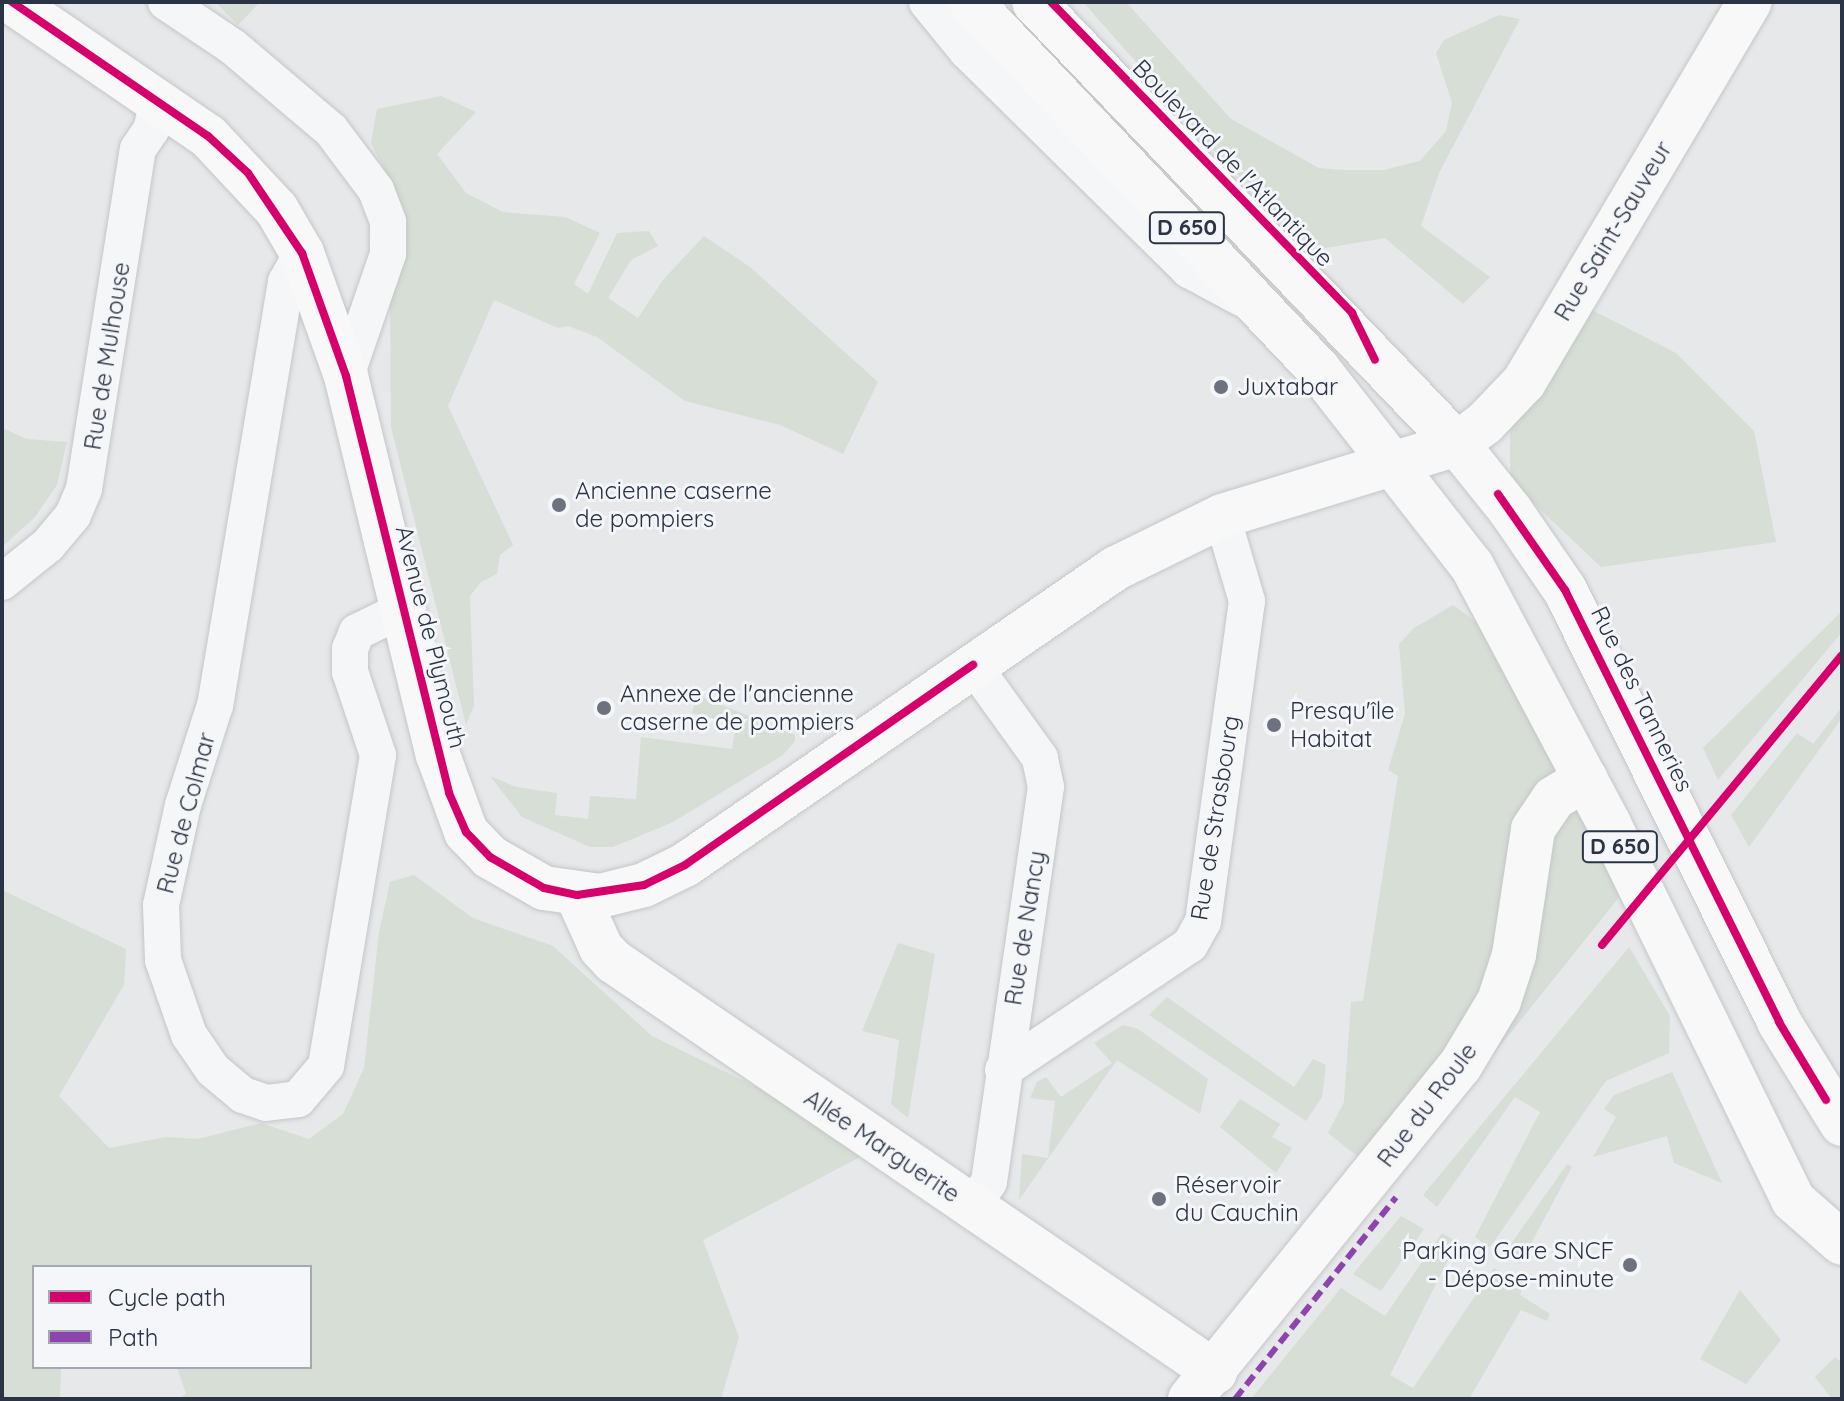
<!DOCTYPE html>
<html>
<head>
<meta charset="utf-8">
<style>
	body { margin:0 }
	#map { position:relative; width:1844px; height:1401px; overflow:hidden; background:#e6e8ea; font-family:Quicksand,sans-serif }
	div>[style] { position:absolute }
	.green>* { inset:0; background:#d6ded6 }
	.roads { filter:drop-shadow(0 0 2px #c4c6c8) drop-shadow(0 0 2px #c4c6c8) }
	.street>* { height:36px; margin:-18px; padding:0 18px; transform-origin:18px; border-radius:18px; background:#f5f6f7 }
	.secondary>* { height:44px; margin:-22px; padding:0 22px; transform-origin:22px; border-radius:22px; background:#f8f8f8 }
	.primary>* { height:44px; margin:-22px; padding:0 22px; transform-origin:22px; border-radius:22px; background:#f8f8f8 }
	.quiet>* { height:6px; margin-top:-3px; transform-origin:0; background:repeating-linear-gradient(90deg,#8e44ad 0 12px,transparent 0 18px) }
	.cycleway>* { height:8px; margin:-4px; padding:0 4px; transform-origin:4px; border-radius:4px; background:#d6006c }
	.dots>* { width:22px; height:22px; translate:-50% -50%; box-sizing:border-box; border:4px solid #f4f6f9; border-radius:50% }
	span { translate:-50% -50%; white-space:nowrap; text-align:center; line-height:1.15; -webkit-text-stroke:6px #f4f6f9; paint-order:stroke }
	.shield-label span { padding:2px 6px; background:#f4f6f9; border:2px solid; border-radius:6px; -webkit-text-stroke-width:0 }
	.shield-label { font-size:22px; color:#2b3445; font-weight:700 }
	.street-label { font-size:24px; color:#2b3445 }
	.poi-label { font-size:24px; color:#2b3445 }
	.left { translate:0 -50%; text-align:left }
	.right { translate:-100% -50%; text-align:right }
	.frame { position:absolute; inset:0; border:4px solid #2b3445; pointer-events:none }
	.legend { position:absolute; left:32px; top:1265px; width:280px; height:104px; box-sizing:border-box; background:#f4f6f9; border:2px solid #a4a8b1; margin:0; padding:10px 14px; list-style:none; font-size:24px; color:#2b3445 }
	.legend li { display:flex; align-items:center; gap:16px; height:40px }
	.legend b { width:40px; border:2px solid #a4a8b1 }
</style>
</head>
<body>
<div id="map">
	<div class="green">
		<div style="clip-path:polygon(215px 2px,260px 2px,238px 25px)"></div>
		<div style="clip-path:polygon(1083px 2px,1126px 2px,1231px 119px,1319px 168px,1344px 170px,1384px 170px,1420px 161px,1446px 131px,1452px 103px,1436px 53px,1444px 40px,1499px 15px,1520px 19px,1439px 173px,1421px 226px,1490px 277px,1463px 304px,1385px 238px,1314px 250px,1217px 154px)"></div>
		<div style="clip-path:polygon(441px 96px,476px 112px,437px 154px,466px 193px,503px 212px,565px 217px,600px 233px,574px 284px,588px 294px,617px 233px,649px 231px,658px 246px,631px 260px,608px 298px,638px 318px,663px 280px,704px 236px,750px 267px,878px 382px,843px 454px,780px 425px,685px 401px,597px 337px,568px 326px,558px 328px,494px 300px,448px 406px,513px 545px,500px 555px,497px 574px,481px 582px,470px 596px,474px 706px,466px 725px,391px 427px,390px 291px,403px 207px,371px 143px,377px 109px)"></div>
		<div style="clip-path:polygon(1590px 309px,1676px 353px,1754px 431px,1776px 542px,1601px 567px,1510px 481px,1510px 431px)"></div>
		<div style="clip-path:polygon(2px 428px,27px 439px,67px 442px,57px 485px,35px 517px,2px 547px)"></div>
		<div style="clip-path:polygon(1453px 605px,1487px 630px,1532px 726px,1593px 830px,1620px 896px,1488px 1061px,1362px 1160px,1328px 1133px,1344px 1102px,1351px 1002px,1363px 1001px,1398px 776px,1388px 770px,1405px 714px,1399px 644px,1414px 628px)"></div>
		<div style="clip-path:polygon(1842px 611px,1842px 632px,1718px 780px,1703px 748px)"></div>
		<div style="clip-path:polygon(697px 695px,795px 735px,795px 741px,783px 755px,673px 822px,613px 847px,590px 847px,522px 817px,490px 776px,516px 787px,557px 793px,555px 815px,588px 819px,590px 796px,636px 799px,641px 737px,732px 749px,736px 724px,692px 713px)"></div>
		<div style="clip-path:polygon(1842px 707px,1842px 718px,1749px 847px,1731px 815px,1797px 733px,1813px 744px)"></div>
		<div style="clip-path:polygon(414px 875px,473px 918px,553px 946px,652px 1036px,801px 1109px,862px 1156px,703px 1240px,739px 1337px,721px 1399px,178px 1399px,186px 1394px,177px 1367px,310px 1367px,310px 1267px,34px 1267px,34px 1367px,61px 1367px,60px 1399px,2px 1399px,2px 890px,126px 949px,124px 985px,59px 1096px,109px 1148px,166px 1137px,198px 1139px,261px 1123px,309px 1139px,343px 1114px,364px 1068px,379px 932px,390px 882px)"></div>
		<div style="clip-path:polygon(898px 943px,935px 954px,908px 1118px,891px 1104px,899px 1040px,862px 1031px)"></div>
		<div style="clip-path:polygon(1629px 947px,1670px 1016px,1669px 1053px,1606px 1081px,1490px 1247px,1475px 1237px,1540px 1112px,1515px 1097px,1437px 1207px,1423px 1195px)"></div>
		<div style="clip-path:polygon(1167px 997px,1294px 1087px,1313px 1059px,1326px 1065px,1322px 1097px,1306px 1121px,1149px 1015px)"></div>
		<div style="clip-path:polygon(1123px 1025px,1138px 1029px,1208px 1079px,1200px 1114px,1117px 1060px,1019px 1200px,1022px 1154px,1048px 1158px,1055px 1101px,1030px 1098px,1037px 1082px,1046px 1077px,1061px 1097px,1112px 1063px,1094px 1043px)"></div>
		<div style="clip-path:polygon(1672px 1072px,1722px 1183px,1674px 1163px,1667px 1136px,1593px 1157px,1616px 1117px,1604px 1109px,1614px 1095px)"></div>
		<div style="clip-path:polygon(1240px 1099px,1280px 1124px,1272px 1137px,1292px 1148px,1276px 1173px,1220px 1127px)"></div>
		<div style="clip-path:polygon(1567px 1164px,1572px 1167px,1520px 1264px,1504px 1254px)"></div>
		<div style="clip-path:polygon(1401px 1216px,1424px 1229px,1381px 1291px,1353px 1274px)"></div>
		<div style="clip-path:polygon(1442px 1233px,1457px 1242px,1390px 1375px,1413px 1388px,1494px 1268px,1523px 1288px,1520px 1295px,1550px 1314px,1547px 1321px,1521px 1310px,1469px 1399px,1251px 1399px,1341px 1288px,1385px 1316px)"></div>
		<div style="clip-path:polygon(1740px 1290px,1781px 1340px,1746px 1384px,1700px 1359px)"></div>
		<div style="clip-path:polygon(1835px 1357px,1842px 1363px,1842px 1399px,1832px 1399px,1815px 1377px)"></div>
	</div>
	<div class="roads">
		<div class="street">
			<div style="left:166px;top:2px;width:81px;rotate:33.9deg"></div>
			<div style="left:233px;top:47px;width:128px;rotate:40.3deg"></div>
			<div style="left:331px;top:130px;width:75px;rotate:53.1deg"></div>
			<div style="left:376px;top:190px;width:34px;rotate:69deg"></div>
			<div style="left:388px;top:222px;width:32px;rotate:90deg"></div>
			<div style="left:388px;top:254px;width:129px;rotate:109deg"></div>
			<div style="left:927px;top:2px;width:63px;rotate:50.8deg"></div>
			<div style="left:967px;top:51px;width:312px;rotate:44.6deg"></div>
			<div style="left:1189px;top:270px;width:59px;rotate:28.3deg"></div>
			<div style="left:302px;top:253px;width:33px;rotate:119deg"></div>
			<div style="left:286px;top:282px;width:429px;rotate:99.5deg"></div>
			<div style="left:215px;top:705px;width:105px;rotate:107.7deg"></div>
			<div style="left:183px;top:805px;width:102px;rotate:102.4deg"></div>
			<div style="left:161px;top:905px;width:55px;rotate:87.9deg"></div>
			<div style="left:163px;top:960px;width:79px;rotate:70.9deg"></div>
			<div style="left:189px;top:1035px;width:42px;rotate:55.6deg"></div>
			<div style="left:213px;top:1070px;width:39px;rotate:40deg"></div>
			<div style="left:243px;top:1095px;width:24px;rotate:19deg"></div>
			<div style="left:266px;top:1103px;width:32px;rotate:-7deg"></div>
			<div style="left:298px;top:1099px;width:43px;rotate:-49.7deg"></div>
			<div style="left:326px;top:1066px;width:315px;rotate:-80.5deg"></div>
			<div style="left:378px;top:755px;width:88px;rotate:-108.6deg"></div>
			<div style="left:350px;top:672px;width:23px;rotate:-90deg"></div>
			<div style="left:350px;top:649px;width:18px;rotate:-68deg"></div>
			<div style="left:357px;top:632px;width:52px;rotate:-26.1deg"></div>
			<div style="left:2px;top:582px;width:59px;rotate:-38.8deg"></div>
			<div style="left:48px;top:545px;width:39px;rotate:-50deg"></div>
			<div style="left:73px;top:515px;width:28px;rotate:-67deg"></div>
			<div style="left:84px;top:489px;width:344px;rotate:-81deg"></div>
			<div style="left:138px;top:149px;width:23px;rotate:-56deg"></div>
			<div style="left:151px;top:130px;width:30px;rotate:-76deg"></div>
			<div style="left:1003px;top:1070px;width:225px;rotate:-33.8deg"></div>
			<div style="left:1190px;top:945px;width:26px;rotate:-61deg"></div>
			<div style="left:1203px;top:922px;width:324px;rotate:-82.2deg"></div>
			<div style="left:1247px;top:601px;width:89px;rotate:-106.4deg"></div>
			<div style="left:972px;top:1207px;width:30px;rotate:-56deg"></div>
			<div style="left:989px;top:1182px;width:399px;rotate:-81.8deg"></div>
			<div style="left:1046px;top:787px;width:30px;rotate:-102deg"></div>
			<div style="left:1040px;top:758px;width:115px;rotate:-125.8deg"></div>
		</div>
		<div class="secondary">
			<div style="left:12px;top:2px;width:237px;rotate:34.4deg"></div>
			<div style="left:208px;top:136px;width:101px;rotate:47deg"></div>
			<div style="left:277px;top:210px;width:50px;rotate:59.8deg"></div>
			<div style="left:302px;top:253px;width:131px;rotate:70.3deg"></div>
			<div style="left:346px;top:376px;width:390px;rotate:76.4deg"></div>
			<div style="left:438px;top:755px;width:82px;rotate:70deg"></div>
			<div style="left:466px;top:832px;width:35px;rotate:46deg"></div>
			<div style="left:490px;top:857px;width:62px;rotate:29.9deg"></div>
			<div style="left:544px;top:888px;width:57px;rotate:8.1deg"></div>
			<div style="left:600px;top:896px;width:45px;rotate:-14deg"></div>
			<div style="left:644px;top:885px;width:46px;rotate:-26deg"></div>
			<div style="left:685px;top:865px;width:523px;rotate:-34.57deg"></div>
			<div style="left:1116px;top:568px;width:118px;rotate:-26.1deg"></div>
			<div style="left:1222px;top:516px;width:246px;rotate:-17deg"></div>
			<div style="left:1457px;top:444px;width:34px;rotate:-37deg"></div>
			<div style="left:1484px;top:424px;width:58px;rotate:-46.4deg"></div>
			<div style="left:1524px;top:382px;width:442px;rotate:-59.3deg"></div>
			<div style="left:577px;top:895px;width:58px;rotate:65.6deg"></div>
			<div style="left:601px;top:948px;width:18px;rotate:47deg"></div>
			<div style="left:613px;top:961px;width:729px;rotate:34.32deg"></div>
			<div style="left:1190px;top:1399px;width:429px;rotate:-51deg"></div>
			<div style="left:1460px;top:1066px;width:76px;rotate:-59deg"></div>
			<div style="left:1499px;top:1001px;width:48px;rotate:-71.9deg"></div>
			<div style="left:1514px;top:955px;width:127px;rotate:-81.4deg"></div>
			<div style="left:1533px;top:829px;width:37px;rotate:-56deg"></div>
			<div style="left:1554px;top:798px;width:37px;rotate:-31deg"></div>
		</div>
		<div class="primary">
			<div style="left:971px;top:2px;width:505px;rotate:46.6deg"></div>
			<div style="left:1318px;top:369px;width:250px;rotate:52deg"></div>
			<div style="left:1472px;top:566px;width:292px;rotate:62deg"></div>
			<div style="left:1609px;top:824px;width:419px;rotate:63.9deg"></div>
			<div style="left:1793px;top:1200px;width:65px;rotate:41.3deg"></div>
			<div style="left:1034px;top:2px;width:612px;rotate:46.26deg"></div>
			<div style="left:1457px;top:444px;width:85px;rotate:51.2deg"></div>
			<div style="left:1510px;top:510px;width:97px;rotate:55.5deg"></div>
			<div style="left:1565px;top:590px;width:482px;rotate:63.6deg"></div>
			<div style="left:1779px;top:1022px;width:120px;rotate:58.3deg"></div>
		</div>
	</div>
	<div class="quiet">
		<div style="left:1235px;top:1399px;width:258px;rotate:-51.4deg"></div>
	</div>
	<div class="cycleway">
		<div style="left:12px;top:2px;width:237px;rotate:34.4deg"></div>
		<div style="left:208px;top:136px;width:54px;rotate:42.8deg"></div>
		<div style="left:248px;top:173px;width:97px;rotate:56deg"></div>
		<div style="left:302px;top:253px;width:131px;rotate:70.3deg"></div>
		<div style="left:346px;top:376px;width:430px;rotate:76.1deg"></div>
		<div style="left:449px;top:793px;width:43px;rotate:66.4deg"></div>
		<div style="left:466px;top:832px;width:35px;rotate:46deg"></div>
		<div style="left:490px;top:857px;width:62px;rotate:29.9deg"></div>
		<div style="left:544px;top:888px;width:34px;rotate:12deg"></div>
		<div style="left:577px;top:895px;width:68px;rotate:-8.5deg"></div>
		<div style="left:644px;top:885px;width:46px;rotate:-26deg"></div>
		<div style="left:685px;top:865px;width:351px;rotate:-34.8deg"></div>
		<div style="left:1051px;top:2px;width:433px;rotate:45.9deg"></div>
		<div style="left:1352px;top:313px;width:52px;rotate:63.9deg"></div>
		<div style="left:1498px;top:494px;width:117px;rotate:55.1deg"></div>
		<div style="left:1565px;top:590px;width:482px;rotate:63.6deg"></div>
		<div style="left:1779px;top:1022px;width:91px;rotate:58.9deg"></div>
		<div style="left:1602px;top:945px;width:376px;rotate:-50.4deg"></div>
	</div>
	<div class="dots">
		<div style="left:1221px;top:387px;background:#6c737f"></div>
		<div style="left:559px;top:505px;background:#6c737f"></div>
		<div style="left:604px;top:708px;background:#6c737f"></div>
		<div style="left:1274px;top:725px;background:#6c737f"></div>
		<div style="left:1159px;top:1199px;background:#6c737f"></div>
		<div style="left:1630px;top:1265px;background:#6c737f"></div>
	</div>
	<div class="shield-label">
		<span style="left:1187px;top:228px">D 650</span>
		<span style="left:1620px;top:847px">D 650</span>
	</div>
	<div class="street-label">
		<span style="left:1233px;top:163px;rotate:46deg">Boulevard de l'Atlantique</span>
		<span style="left:1613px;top:231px;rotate:-59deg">Rue Saint-Sauveur</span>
		<span style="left:107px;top:356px;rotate:-81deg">Rue de Mulhouse</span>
		<span style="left:431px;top:637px;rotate:76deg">Avenue de Plymouth</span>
		<span style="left:1642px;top:699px;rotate:64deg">Rue des Tanneries</span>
		<span style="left:186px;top:813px;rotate:-75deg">Rue de Colmar</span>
		<span style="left:1215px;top:818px;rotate:-81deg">Rue de Strasbourg</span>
		<span style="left:1025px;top:928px;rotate:-81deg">Rue de Nancy</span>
		<span style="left:1427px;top:1105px;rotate:-53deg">Rue du Roule</span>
		<span style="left:882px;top:1146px;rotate:34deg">Allée Marguerite</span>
	</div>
	<div class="poi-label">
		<span class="left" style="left:1237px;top:387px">Juxtabar</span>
		<span class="left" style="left:575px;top:505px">Ancienne caserne<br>de pompiers</span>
		<span class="left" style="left:620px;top:708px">Annexe de l'ancienne<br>caserne de pompiers</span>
		<span class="left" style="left:1290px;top:725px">Presqu'île<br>Habitat</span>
		<span class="left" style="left:1175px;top:1199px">Réservoir<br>du Cauchin</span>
		<span class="right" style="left:1614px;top:1265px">Parking Gare SNCF<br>- Dépose-minute</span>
	</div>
	<div class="frame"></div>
	<ul class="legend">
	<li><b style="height:10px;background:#d6006c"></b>Cycle path</li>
	<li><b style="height:10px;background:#8e44ad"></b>Path</li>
	</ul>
</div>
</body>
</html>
